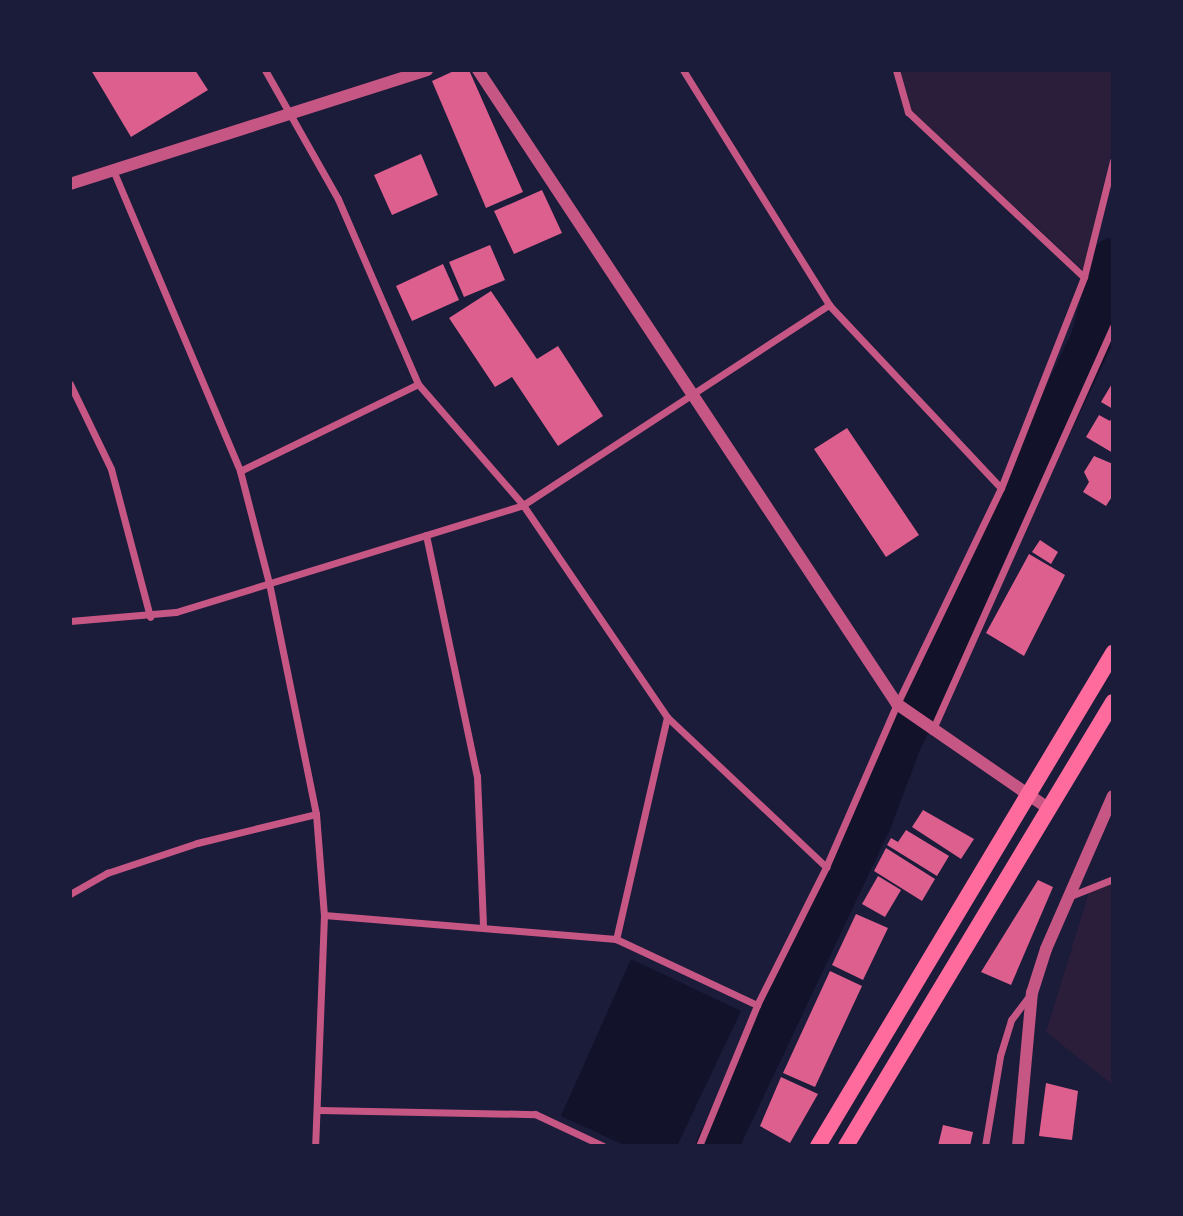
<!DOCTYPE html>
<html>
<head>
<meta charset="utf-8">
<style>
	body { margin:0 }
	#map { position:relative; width:1183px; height:1216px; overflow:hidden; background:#1b1b3a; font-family:"Fira Sans",sans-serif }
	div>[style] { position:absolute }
	.green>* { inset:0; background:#2a1e3b }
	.water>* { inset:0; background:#12122b }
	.river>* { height:42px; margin:-21px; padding:0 21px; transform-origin:21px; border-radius:21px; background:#12122b }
	.building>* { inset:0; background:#dd5f8e }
	.minor>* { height:7px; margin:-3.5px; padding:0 3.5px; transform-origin:3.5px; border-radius:3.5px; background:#c65784 }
	.tertiary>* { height:12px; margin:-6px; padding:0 6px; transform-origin:6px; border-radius:6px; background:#c65784 }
	.primary>* { height:16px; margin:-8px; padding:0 8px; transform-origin:8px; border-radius:8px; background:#ff6b9d }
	span { translate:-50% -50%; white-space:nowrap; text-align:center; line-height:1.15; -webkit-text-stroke:5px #1b1b3a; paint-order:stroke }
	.frame { position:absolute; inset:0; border:72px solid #1b1b3a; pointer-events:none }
</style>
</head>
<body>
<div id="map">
	<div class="green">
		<div style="clip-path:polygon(898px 70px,1113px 70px,1113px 145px,1083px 270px,910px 110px)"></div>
		<div style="clip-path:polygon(1113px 879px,1113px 1085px,1046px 1032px,1090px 889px)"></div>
	</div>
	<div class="water">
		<div style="clip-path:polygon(631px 959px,741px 1011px,677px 1146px,626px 1146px,561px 1116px)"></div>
	</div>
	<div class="river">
		<div style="left:717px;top:1146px;width:357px;rotate:-64.7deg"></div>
		<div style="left:870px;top:823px;width:85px;rotate:-69.4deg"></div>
		<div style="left:900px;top:743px;width:448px;rotate:-64.6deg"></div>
		<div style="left:1092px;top:338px;width:82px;rotate:-75.1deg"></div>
	</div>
	<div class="building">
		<div style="clip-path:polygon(91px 70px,195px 70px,208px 90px,131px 137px)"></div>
		<div style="clip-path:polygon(456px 70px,469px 70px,523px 192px,486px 208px,432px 81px)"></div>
		<div style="clip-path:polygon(421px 154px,438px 195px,392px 215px,374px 175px)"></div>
		<div style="clip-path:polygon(542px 190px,562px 233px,514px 254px,494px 211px)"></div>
		<div style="clip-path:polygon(490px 245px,505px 280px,464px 297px,449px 262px)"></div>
		<div style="clip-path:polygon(443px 264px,459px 300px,412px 321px,396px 286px)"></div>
		<div style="clip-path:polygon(491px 291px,537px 359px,558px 346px,603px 416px,558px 446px,512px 377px,495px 387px,449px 318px)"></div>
		<div style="clip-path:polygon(1113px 382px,1113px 409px,1101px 402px)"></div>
		<div style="clip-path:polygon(1099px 415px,1110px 421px,1113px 416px,1113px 453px,1086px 437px)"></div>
		<div style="clip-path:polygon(847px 428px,919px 535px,886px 557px,814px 449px)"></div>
		<div style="clip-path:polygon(1094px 456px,1113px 464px,1113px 495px,1106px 506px,1083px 492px,1089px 482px,1084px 472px)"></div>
		<div style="clip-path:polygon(1040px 540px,1058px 552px,1051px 564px,1032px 552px)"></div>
		<div style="clip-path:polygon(1029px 554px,1065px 575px,1024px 656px,986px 633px)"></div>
		<div style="clip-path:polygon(923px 810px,974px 839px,961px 859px,912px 827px)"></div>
		<div style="clip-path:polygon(906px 830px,949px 856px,937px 876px,887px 845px,891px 838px,898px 842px)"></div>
		<div style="clip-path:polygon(886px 848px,935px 879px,922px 901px,874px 871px)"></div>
		<div style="clip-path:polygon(878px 876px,901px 890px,885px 917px,862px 904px)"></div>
		<div style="clip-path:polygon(1038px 880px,1053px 887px,1011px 985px,981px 972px)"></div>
		<div style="clip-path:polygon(856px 914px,888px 928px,863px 980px,832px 965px)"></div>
		<div style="clip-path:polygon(830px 971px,862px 986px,815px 1087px,783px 1073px)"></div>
		<div style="clip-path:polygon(781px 1077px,818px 1094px,790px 1143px,760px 1126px)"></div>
		<div style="clip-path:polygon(1046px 1083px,1078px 1091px,1072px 1140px,1039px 1136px)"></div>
		<div style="clip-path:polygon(943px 1125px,973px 1132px,970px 1146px,938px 1146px)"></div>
	</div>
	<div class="minor">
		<div style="left:265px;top:70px;width:148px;rotate:60.5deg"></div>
		<div style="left:338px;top:199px;width:202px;rotate:66.6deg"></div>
		<div style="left:418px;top:384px;width:160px;rotate:49deg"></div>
		<div style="left:523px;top:505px;width:256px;rotate:55.8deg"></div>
		<div style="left:667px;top:717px;width:228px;rotate:102.9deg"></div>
		<div style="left:683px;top:70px;width:277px;rotate:58.1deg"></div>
		<div style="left:829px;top:305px;width:251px;rotate:46.8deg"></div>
		<div style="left:896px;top:70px;width:44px;rotate:74.1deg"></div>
		<div style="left:908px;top:112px;width:241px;rotate:43.2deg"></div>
		<div style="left:113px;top:170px;width:327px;rotate:67.1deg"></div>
		<div style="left:240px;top:471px;width:116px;rotate:75.5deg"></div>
		<div style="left:269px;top:583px;width:236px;rotate:78.5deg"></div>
		<div style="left:316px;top:814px;width:101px;rotate:85.5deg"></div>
		<div style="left:324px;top:915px;width:231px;rotate:92.2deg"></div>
		<div style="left:70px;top:384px;width:94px;rotate:64.2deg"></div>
		<div style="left:111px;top:469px;width:153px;rotate:75.2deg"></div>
		<div style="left:240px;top:471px;width:198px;rotate:-26deg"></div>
		<div style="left:426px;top:535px;width:246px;rotate:78.1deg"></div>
		<div style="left:477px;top:776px;width:150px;rotate:87.7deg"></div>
		<div style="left:70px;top:621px;width:106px;rotate:-4.9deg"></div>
		<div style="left:176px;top:612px;width:363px;rotate:-17.1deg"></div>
		<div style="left:523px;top:505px;width:366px;rotate:-33.2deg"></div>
		<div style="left:667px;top:717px;width:219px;rotate:43.3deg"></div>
		<div style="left:932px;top:731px;width:443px;rotate:-65.9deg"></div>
		<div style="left:70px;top:894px;width:43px;rotate:-29.6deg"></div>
		<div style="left:107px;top:873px;width:95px;rotate:-18.4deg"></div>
		<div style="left:197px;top:843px;width:122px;rotate:-13.7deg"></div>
		<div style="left:1068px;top:897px;width:48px;rotate:-21.8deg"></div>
		<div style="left:324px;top:915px;width:293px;rotate:4.7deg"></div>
		<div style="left:616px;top:939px;width:156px;rotate:25.1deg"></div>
		<div style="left:319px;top:1110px;width:216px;rotate:1.1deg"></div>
		<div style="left:535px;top:1114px;width:75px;rotate:25.2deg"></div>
		<div style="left:699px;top:1146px;width:152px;rotate:-67.6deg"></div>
		<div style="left:757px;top:1005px;width:154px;rotate:-63.4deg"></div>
		<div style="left:826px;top:867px;width:178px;rotate:-66.5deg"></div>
		<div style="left:897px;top:704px;width:240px;rotate:-64.3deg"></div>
		<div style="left:1001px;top:488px;width:227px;rotate:-68.5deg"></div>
		<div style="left:1084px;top:277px;width:120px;rotate:-76deg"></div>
		<div style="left:985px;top:1146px;width:91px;rotate:-80.5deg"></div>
		<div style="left:1000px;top:1056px;width:38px;rotate:-73deg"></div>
		<div style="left:1011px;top:1020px;width:31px;rotate:-53deg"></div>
	</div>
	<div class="tertiary">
		<div style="left:478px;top:70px;width:760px;rotate:56.54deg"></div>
		<div style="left:897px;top:704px;width:185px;rotate:34.6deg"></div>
		<div style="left:70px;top:184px;width:375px;rotate:-17.7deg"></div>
		<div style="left:1018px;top:1146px;width:154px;rotate:-84.8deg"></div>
		<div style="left:1032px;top:993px;width:46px;rotate:-72.3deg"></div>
		<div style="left:1046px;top:949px;width:167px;rotate:-66.4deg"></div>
	</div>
	<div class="primary">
		<div style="left:818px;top:1146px;width:575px;rotate:-59.1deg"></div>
		<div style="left:846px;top:1146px;width:518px;rotate:-58.98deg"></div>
	</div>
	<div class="frame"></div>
</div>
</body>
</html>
